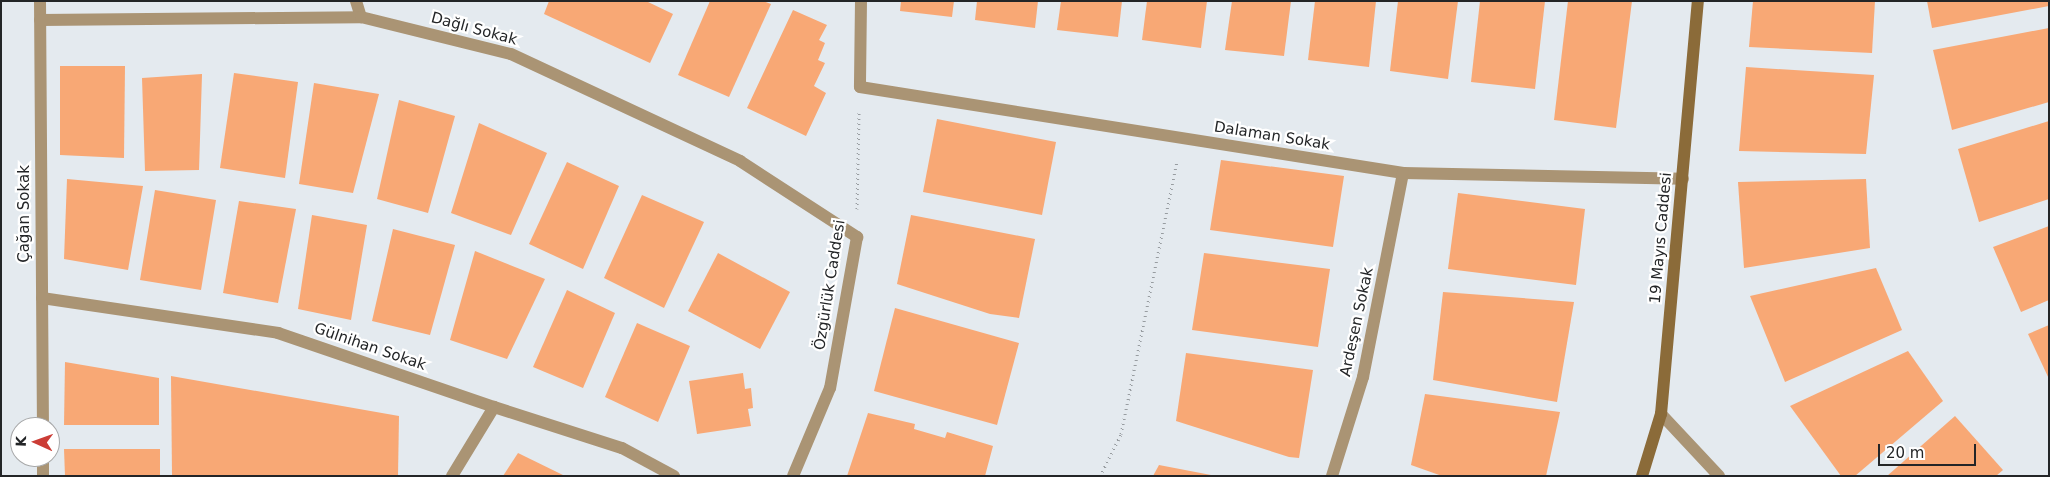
<!DOCTYPE html>
<html>
<head>
<meta charset="utf-8">
<style>
	body { margin:0 }
	#map { position:relative; width:2050px; height:477px; overflow:hidden; background:#e4eaef; font-family:"DejaVu Sans",sans-serif }
	div>[style] { position:absolute }
	.building>* { inset:0; background:#f8a875 }
	.path>* { height:3px; margin-top:-1.5px; transform-origin:0; background:repeating-linear-gradient(90deg,#989da1 0 1px,transparent 0 5px) }
	.minor>* { height:12px; margin:-6px; padding:0 6px; transform-origin:6px; border-radius:6px; background:#aa9474 }
	.secondary>* { height:12px; margin:-6px; padding:0 6px; transform-origin:6px; border-radius:6px; background:#8b6b39 }
	span { translate:-50% -50%; white-space:nowrap; text-align:center; line-height:1.15; -webkit-text-stroke:4.5px #fff; paint-order:stroke }
	.street-label { font-size:15px; color:#232527 }
	.frame { position:absolute; inset:0; border:2px solid #232527; pointer-events:none }
	.north { position:absolute; left:10px; top:417px; width:50px; height:50px; box-sizing:border-box; background:#fff; border:1px solid #a7a8a9; border-radius:50%; rotate:272deg; font-size:14px; font-weight:700; line-height:20px; text-align:center; color:#232527 }
	.north::after { content:''; display:block; margin:auto; width:18px; height:22px; background:#cb3d36; clip-path:polygon(50% 0,100% 100%,50% 72%,0 100%) }
	.scale { position:absolute; left:1878px; top:444px; width:98px; height:22px; box-sizing:border-box; border:2px solid #232527; border-top:0; padding-left:6px; font-size:15px; line-height:18px; white-space:nowrap; color:#232527; -webkit-text-stroke:4px #fff; paint-order:stroke }
</style>
</head>
<body>
<div id="map">
	<div class="building">
		<div style="clip-path:polygon(549px 1px,646px 1px,673px 14px,650px 63px,544px 14px)"></div>
		<div style="clip-path:polygon(710px 1px,763px 1px,771px 4px,729px 97px,678px 75px)"></div>
		<div style="clip-path:polygon(901px 1px,954px 1px,952px 17px,900px 11px)"></div>
		<div style="clip-path:polygon(977px 1px,1038px 1px,1035px 28px,975px 20px)"></div>
		<div style="clip-path:polygon(1061px 1px,1122px 1px,1118px 37px,1057px 30px)"></div>
		<div style="clip-path:polygon(1147px 1px,1207px 1px,1201px 48px,1142px 40px)"></div>
		<div style="clip-path:polygon(1232px 1px,1291px 1px,1284px 56px,1225px 50px)"></div>
		<div style="clip-path:polygon(1315px 1px,1376px 1px,1369px 67px,1308px 60px)"></div>
		<div style="clip-path:polygon(1398px 1px,1458px 1px,1448px 79px,1390px 71px)"></div>
		<div style="clip-path:polygon(1480px 1px,1545px 1px,1535px 89px,1471px 82px)"></div>
		<div style="clip-path:polygon(1568px 1px,1632px 1px,1616px 128px,1554px 120px)"></div>
		<div style="clip-path:polygon(1753px 1px,1875px 1px,1872px 53px,1749px 47px)"></div>
		<div style="clip-path:polygon(1927px 1px,2049px 1px,2049px 6px,1932px 28px)"></div>
		<div style="clip-path:polygon(793px 10px,827px 25px,819px 40px,825px 43px,818px 60px,825px 63px,814px 86px,826px 93px,806px 136px,747px 108px)"></div>
		<div style="clip-path:polygon(2049px 28px,2049px 102px,1952px 130px,1933px 50px)"></div>
		<div style="clip-path:polygon(60px 66px,125px 66px,124px 158px,60px 155px)"></div>
		<div style="clip-path:polygon(1746px 67px,1874px 75px,1866px 154px,1739px 151px)"></div>
		<div style="clip-path:polygon(234px 73px,298px 82px,285px 178px,220px 168px)"></div>
		<div style="clip-path:polygon(202px 74px,199px 170px,145px 171px,142px 78px)"></div>
		<div style="clip-path:polygon(314px 83px,379px 94px,353px 193px,299px 184px)"></div>
		<div style="clip-path:polygon(399px 100px,455px 116px,428px 213px,377px 199px)"></div>
		<div style="clip-path:polygon(937px 119px,1056px 142px,1042px 215px,923px 192px)"></div>
		<div style="clip-path:polygon(2049px 121px,2049px 199px,1979px 222px,1958px 149px)"></div>
		<div style="clip-path:polygon(479px 123px,547px 153px,511px 235px,451px 213px)"></div>
		<div style="clip-path:polygon(1221px 160px,1344px 176px,1333px 247px,1210px 230px)"></div>
		<div style="clip-path:polygon(567px 162px,619px 186px,583px 269px,529px 244px)"></div>
		<div style="clip-path:polygon(67px 179px,143px 186px,128px 270px,64px 259px)"></div>
		<div style="clip-path:polygon(1866px 179px,1870px 248px,1744px 268px,1738px 182px)"></div>
		<div style="clip-path:polygon(155px 190px,216px 200px,201px 290px,140px 280px)"></div>
		<div style="clip-path:polygon(1458px 193px,1585px 209px,1576px 285px,1448px 269px)"></div>
		<div style="clip-path:polygon(642px 195px,704px 222px,664px 308px,604px 278px)"></div>
		<div style="clip-path:polygon(239px 201px,296px 209px,278px 303px,223px 293px)"></div>
		<div style="clip-path:polygon(312px 215px,367px 225px,351px 320px,298px 309px)"></div>
		<div style="clip-path:polygon(911px 215px,1035px 239px,1019px 318px,990px 314px,897px 284px)"></div>
		<div style="clip-path:polygon(2049px 226px,2049px 300px,2021px 312px,1993px 247px)"></div>
		<div style="clip-path:polygon(393px 229px,455px 245px,430px 335px,372px 321px)"></div>
		<div style="clip-path:polygon(475px 251px,545px 279px,507px 359px,450px 340px)"></div>
		<div style="clip-path:polygon(718px 253px,790px 292px,760px 349px,688px 311px)"></div>
		<div style="clip-path:polygon(1204px 253px,1330px 269px,1318px 347px,1192px 330px)"></div>
		<div style="clip-path:polygon(1876px 268px,1902px 330px,1785px 382px,1750px 296px)"></div>
		<div style="clip-path:polygon(567px 290px,615px 313px,583px 388px,533px 367px)"></div>
		<div style="clip-path:polygon(1443px 292px,1574px 302px,1557px 402px,1433px 380px)"></div>
		<div style="clip-path:polygon(895px 308px,1019px 343px,997px 425px,874px 391px)"></div>
		<div style="clip-path:polygon(637px 323px,690px 346px,658px 422px,605px 397px)"></div>
		<div style="clip-path:polygon(2049px 325px,2049px 379px,2028px 334px)"></div>
		<div style="clip-path:polygon(1908px 351px,1943px 401px,1855px 476px,1841px 476px,1790px 406px)"></div>
		<div style="clip-path:polygon(1186px 353px,1313px 370px,1299px 458px,1289px 457px,1176px 421px)"></div>
		<div style="clip-path:polygon(65px 362px,159px 378px,159px 425px,64px 425px)"></div>
		<div style="clip-path:polygon(743px 373px,745px 389px,751px 388px,753px 408px,748px 409px,751px 426px,697px 434px,689px 381px)"></div>
		<div style="clip-path:polygon(171px 376px,399px 416px,398px 476px,172px 476px)"></div>
		<div style="clip-path:polygon(1425px 394px,1560px 412px,1546px 476px,1442px 476px,1411px 465px)"></div>
		<div style="clip-path:polygon(868px 413px,915px 424px,914px 429px,945px 438px,947px 432px,993px 446px,985px 476px,847px 476px)"></div>
		<div style="clip-path:polygon(1955px 416px,2003px 470px,1996px 476px,1887px 476px)"></div>
		<div style="clip-path:polygon(64px 449px,160px 449px,160px 476px,65px 476px)"></div>
		<div style="clip-path:polygon(518px 453px,565px 476px,503px 476px)"></div>
		<div style="clip-path:polygon(1159px 465px,1211px 475px,1211px 476px,1153px 476px)"></div>
	</div>
	<div class="path">
		<div style="left:857px;top:209px;width:98px;rotate:-88.8deg"></div>
		<div style="left:1100px;top:476px;width:47px;rotate:-63.4deg"></div>
		<div style="left:1121px;top:434px;width:279px;rotate:-78.4deg"></div>
	</div>
	<div class="minor">
		<div style="left:40px;top:1px;width:426px;rotate:89.6deg"></div>
		<div style="left:356px;top:1px;width:17px;rotate:73deg"></div>
		<div style="left:861px;top:1px;width:86px;rotate:90.7deg"></div>
		<div style="left:860px;top:87px;width:550px;rotate:9deg"></div>
		<div style="left:1403px;top:173px;width:280px;rotate:1.2deg"></div>
		<div style="left:40px;top:20px;width:321px;rotate:-0.5deg"></div>
		<div style="left:361px;top:17px;width:154px;rotate:13.9deg"></div>
		<div style="left:511px;top:54px;width:253px;rotate:25deg"></div>
		<div style="left:740px;top:161px;width:140px;rotate:33deg"></div>
		<div style="left:857px;top:237px;width:153px;rotate:100.1deg"></div>
		<div style="left:830px;top:388px;width:95px;rotate:112.8deg"></div>
		<div style="left:42px;top:298px;width:239px;rotate:8.4deg"></div>
		<div style="left:278px;top:333px;width:228px;rotate:18.9deg"></div>
		<div style="left:494px;top:407px;width:134px;rotate:17.8deg"></div>
		<div style="left:622px;top:448px;width:59px;rotate:28.3deg"></div>
		<div style="left:1661px;top:414px;width:85px;rotate:46.9deg"></div>
		<div style="left:43px;top:457px;width:19px;rotate:90deg"></div>
		<div style="left:452px;top:476px;width:81px;rotate:-58.7deg"></div>
		<div style="left:1332px;top:476px;width:104px;rotate:-72.6deg"></div>
		<div style="left:1363px;top:377px;width:208px;rotate:-78.9deg"></div>
	</div>
	<div class="secondary">
		<div style="left:1642px;top:476px;width:65px;rotate:-73deg"></div>
		<div style="left:1661px;top:414px;width:415px;rotate:-84.9deg"></div>
	</div>
	<div class="street-label">
		<span style="left:474px;top:29px;rotate:15deg">Dağlı Sokak</span>
		<span style="left:1272px;top:136px;rotate:9deg">Dalaman Sokak</span>
		<span style="left:25px;top:214px;rotate:-90deg">Çağan Sokak</span>
		<span style="left:1661px;top:238px;rotate:-85deg">19 Mayıs Caddesi</span>
		<span style="left:830px;top:285px;rotate:-81deg">Özgürlük Caddesi</span>
		<span style="left:1357px;top:322px;rotate:-78deg">Ardeşen Sokak</span>
		<span style="left:370px;top:347px;rotate:19deg">Gülnihan Sokak</span>
	</div>
	<div class="frame"></div>
	<div class="north">K</div>
	<div class="scale">20 m</div>
</div>
</body>
</html>
